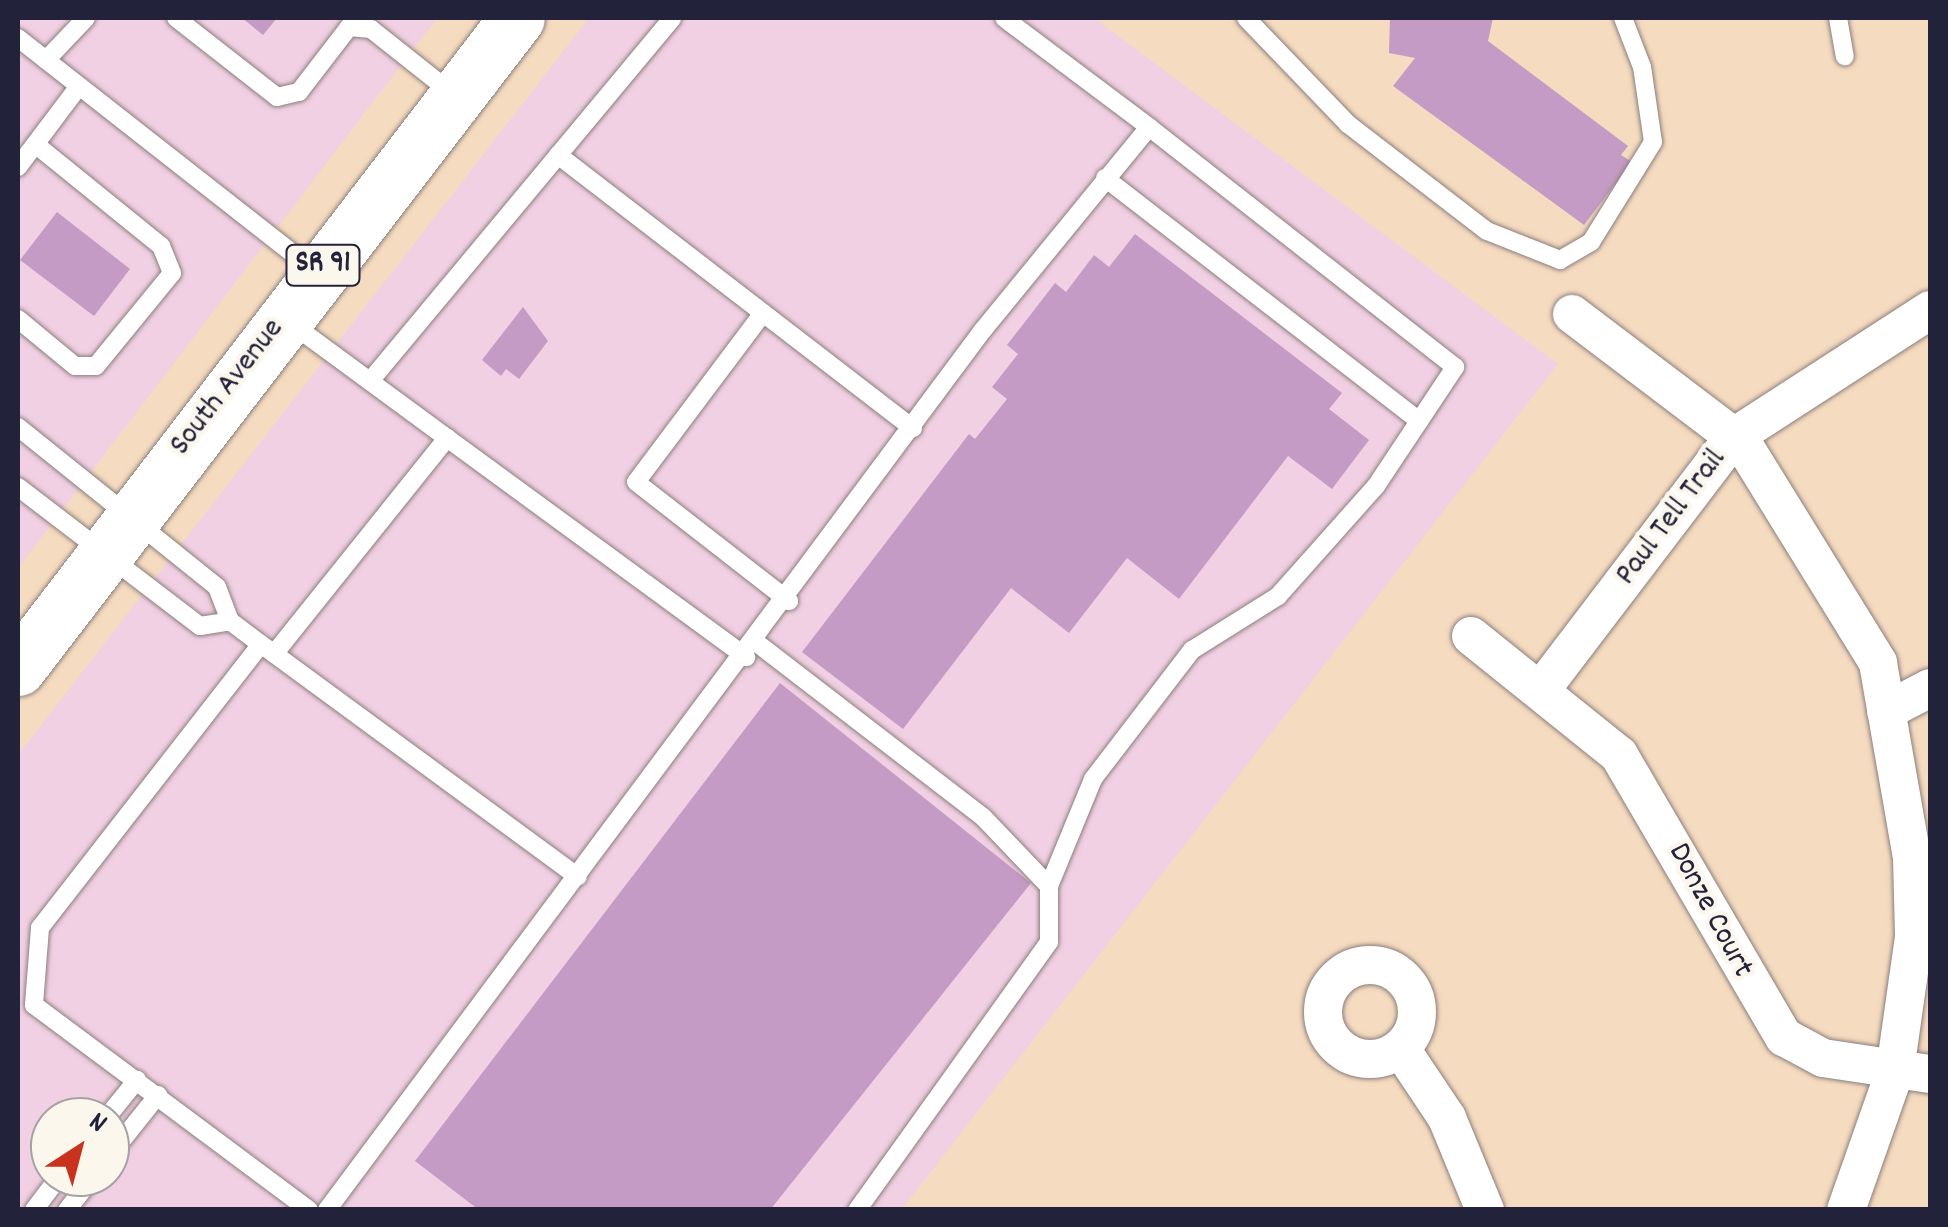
<!DOCTYPE html>
<html>
<head>
<meta charset="utf-8">
<style>
	body { margin:0 }
	#map { position:relative; width:1948px; height:1227px; overflow:hidden; background:#f5dbbf; font-family:Dekko,sans-serif }
	div>[style] { position:absolute }
	.built>* { inset:0; background:#f1d0e3 }
	.building>* { inset:0; background:#c49bc4 }
	.roads { filter:drop-shadow(0 0 2px #8c7e7d) drop-shadow(0 0 2px #8c7e7d) }
	.service>* { height:18px; margin:-9px; padding:0 9px; transform-origin:9px; border-radius:9px; background:#fff }
	.minor>* { height:38px; margin:-19px; padding:0 19px; transform-origin:19px; border-radius:19px; background:#fff }
	.minor>.ring { margin:-19px; padding:0; box-sizing:content-box; background:none; border:38px solid #fff; border-radius:50% }
	.primary>* { height:55px; margin:-27.5px; padding:0 27.5px; transform-origin:27.5px; border-radius:27.5px; background:#fff }
	span { translate:-50% -50%; white-space:nowrap; text-align:center; line-height:1.15; -webkit-text-stroke:9px #fbf7ec; paint-order:stroke }
	.shield-label span { padding:2px 8px; background:#fbf7ec; border:2px solid; border-radius:8px; -webkit-text-stroke-width:0 }
	.shield-label { font-size:30px; color:#22223b; font-weight:700 }
	.street-label { font-size:32px; color:#22223b }
	.frame { position:absolute; inset:0; border:20px solid #22223b; pointer-events:none }
	.north { position:absolute; left:30px; top:1097px; width:100px; height:100px; box-sizing:border-box; background:#fbf7ec; border:2px solid #a4a2a5; border-radius:50%; rotate:36deg; font-size:28px; font-weight:700; line-height:40px; text-align:center; color:#22223b }
	.north::after { content:''; display:block; margin:auto; width:35px; height:45px; background:#c8321e; clip-path:polygon(50% 0,100% 100%,50% 72%,0 100%) }
</style>
</head>
<body>
<div id="map">
	<div class="built">
		<div style="clip-path:polygon(18px 18px,437px 18px,18px 568px)"></div>
		<div style="clip-path:polygon(evenodd,589px 18px,1094px 18px,1558px 364px,902px 1209px,18px 1209px,18px 755px,589px 18px,50px 1117px,110px 1117px,110px 1177px,50px 1177px,50px 1117px)"></div>
	</div>
	<div class="building">
		<div style="clip-path:polygon(242px 18px,277px 18px,263px 35px)"></div>
		<div style="clip-path:polygon(1390px 18px,1493px 18px,1488px 41px,1628px 146px,1621px 155px,1632px 162px,1584px 225px,1393px 86px,1415px 58px,1389px 53px)"></div>
		<div style="clip-path:polygon(57px 212px,130px 269px,94px 316px,20px 260px)"></div>
		<div style="clip-path:polygon(1135px 234px,1342px 393px,1329px 409px,1369px 440px,1332px 489px,1288px 456px,1179px 599px,1127px 558px,1069px 633px,1011px 588px,903px 729px,802px 652px,969px 434px,975px 439px,1007px 399px,992px 387px,1018px 354px,1007px 345px,1055px 283px,1066px 292px,1094px 255px,1109px 267px)"></div>
		<div style="clip-path:polygon(523px 307px,548px 341px,519px 379px,506px 369px,501px 376px,482px 360px)"></div>
		<div style="clip-path:polygon(780px 683px,1031px 883px,770px 1210px,479px 1210px,415px 1161px)"></div>
	</div>
	<div class="roads">
		<div class="service">
			<div style="left:176px;top:18px;width:128px;rotate:38deg"></div>
			<div style="left:277px;top:97px;width:23px;rotate:-13deg"></div>
			<div style="left:299px;top:92px;width:82px;rotate:-52.4deg"></div>
			<div style="left:349px;top:27px;width:22px;rotate:5deg"></div>
			<div style="left:371px;top:29px;width:105px;rotate:38.4deg"></div>
			<div style="left:1246px;top:18px;width:147px;rotate:46.1deg"></div>
			<div style="left:1348px;top:124px;width:175px;rotate:37.6deg"></div>
			<div style="left:1487px;top:231px;width:79px;rotate:21.7deg"></div>
			<div style="left:1560px;top:260px;width:36px;rotate:-30deg"></div>
			<div style="left:1591px;top:242px;width:118px;rotate:-58.2deg"></div>
			<div style="left:1653px;top:142px;width:76px;rotate:-98.3deg"></div>
			<div style="left:1642px;top:67px;width:53px;rotate:-111.2deg"></div>
			<div style="left:1838px;top:18px;width:39px;rotate:80deg"></div>
			<div style="left:18px;top:38px;width:379px;rotate:38.1deg"></div>
			<div style="left:46px;top:60px;width:58px;rotate:-46.4deg"></div>
			<div style="left:558px;top:155px;width:448px;rotate:37.6deg"></div>
			<div style="left:18px;top:167px;width:101px;rotate:-53deg"></div>
			<div style="left:1105px;top:178px;width:397px;rotate:37.7deg"></div>
			<div style="left:763px;top:313px;width:211px;rotate:126.9deg"></div>
			<div style="left:636px;top:482px;width:194px;rotate:37.9deg"></div>
			<div style="left:18px;top:319px;width:74px;rotate:39.5deg"></div>
			<div style="left:75px;top:366px;width:21px"></div>
			<div style="left:96px;top:366px;width:120px;rotate:-50.7deg"></div>
			<div style="left:172px;top:273px;width:29px;rotate:-112deg"></div>
			<div style="left:161px;top:246px;width:162px;rotate:-141deg"></div>
			<div style="left:370px;top:381px;width:472px;rotate:-50.2deg"></div>
			<div style="left:18px;top:427px;width:255px;rotate:38.8deg"></div>
			<div style="left:217px;top:587px;width:36px;rotate:69deg"></div>
			<div style="left:230px;top:621px;width:39px;rotate:37deg"></div>
			<div style="left:261px;top:644px;width:360px;rotate:127.9deg"></div>
			<div style="left:40px;top:928px;width:77px;rotate:94.5deg"></div>
			<div style="left:34px;top:1005px;width:343px;rotate:36.7deg"></div>
			<div style="left:447px;top:438px;width:371px;rotate:36.2deg"></div>
			<div style="left:18px;top:487px;width:229px;rotate:37.4deg"></div>
			<div style="left:200px;top:626px;width:30px;rotate:-9deg"></div>
			<div style="left:757px;top:643px;width:285px;rotate:37.6deg"></div>
			<div style="left:983px;top:817px;width:95px;rotate:46.3deg"></div>
			<div style="left:1049px;top:886px;width:56px;rotate:90deg"></div>
			<div style="left:1049px;top:942px;width:330px;rotate:125.6deg"></div>
			<div style="left:265px;top:647px;width:388px;rotate:36.3deg"></div>
			<div style="left:274px;top:654px;width:277px;rotate:-51.3deg"></div>
			<div style="left:447px;top:438px;width:192px;rotate:-143.7deg"></div>
			<div style="left:1049px;top:886px;width:116px;rotate:-67.6deg"></div>
			<div style="left:1093px;top:779px;width:163px;rotate:-52.5deg"></div>
			<div style="left:1192px;top:650px;width:102px;rotate:-32.1deg"></div>
			<div style="left:1278px;top:596px;width:147px;rotate:-48.3deg"></div>
			<div style="left:1376px;top:486px;width:143px;rotate:-56.4deg"></div>
			<div style="left:1455px;top:367px;width:389px;rotate:-141.9deg"></div>
			<div style="left:107px;top:1117px;width:48px;rotate:-51deg"></div>
			<div style="left:110px;top:1155px;width:77px;rotate:-51.3deg"></div>
			<div style="left:34px;top:1210px;width:41px;rotate:-52.9deg"></div>
			<div style="left:67px;top:1210px;width:42px;rotate:-51.8deg"></div>
			<div style="left:327px;top:1210px;width:1098px;rotate:-53.3deg"></div>
			<div style="left:983px;top:330px;width:262px;rotate:-50.7deg"></div>
			<div style="left:1149px;top:127px;width:181px;rotate:-143.1deg"></div>
		</div>
		<div class="minor">
			<div style="left:1572px;top:314px;width:215px;rotate:37.2deg"></div>
			<div style="left:1743px;top:444px;width:257px;rotate:58.3deg"></div>
			<div style="left:1878px;top:663px;width:198px;rotate:80.1deg"></div>
			<div style="left:1912px;top:858px;width:79px;rotate:88.5deg"></div>
			<div style="left:1914px;top:937px;width:135px;rotate:98.1deg"></div>
			<div style="left:1895px;top:1071px;width:147px;rotate:109.4deg"></div>
			<div style="left:1471px;top:636px;width:190px;rotate:38.8deg"></div>
			<div style="left:1619px;top:755px;width:327px;rotate:59.7deg"></div>
			<div style="left:1784px;top:1037px;width:44px;rotate:28.3deg"></div>
			<div style="left:1823px;top:1058px;width:108px;rotate:8.5deg"></div>
			<div style="left:1541px;top:690px;width:318px;rotate:-52.7deg"></div>
			<div style="left:1734px;top:437px;width:234px;rotate:-32.9deg"></div>
			<div style="left:1886px;top:711px;width:50px;rotate:-27.6deg"></div>
			<div class="ring" style="left:1323px;top:965px;width:56px;height:56px"></div>
			<div style="left:1401px;top:1049px;width:83px;rotate:56.3deg"></div>
			<div style="left:1447px;top:1118px;width:100px;rotate:67.6deg"></div>
		</div>
		<div class="primary">
			<div style="left:18px;top:668px;width:819px;rotate:-52.49deg"></div>
		</div>
	</div>
	<div class="shield-label">
		<span style="left:323px;top:265px">SR 91</span>
	</div>
	<div class="street-label">
		<span style="left:228px;top:388px;rotate:-52deg">South Avenue</span>
		<span style="left:1672px;top:518px;rotate:-53deg">Paul Tell Trail</span>
		<span style="left:1709px;top:911px;rotate:62deg">Donze Court</span>
	</div>
	<div class="frame"></div>
	<div class="north">N</div>
</div>
</body>
</html>
